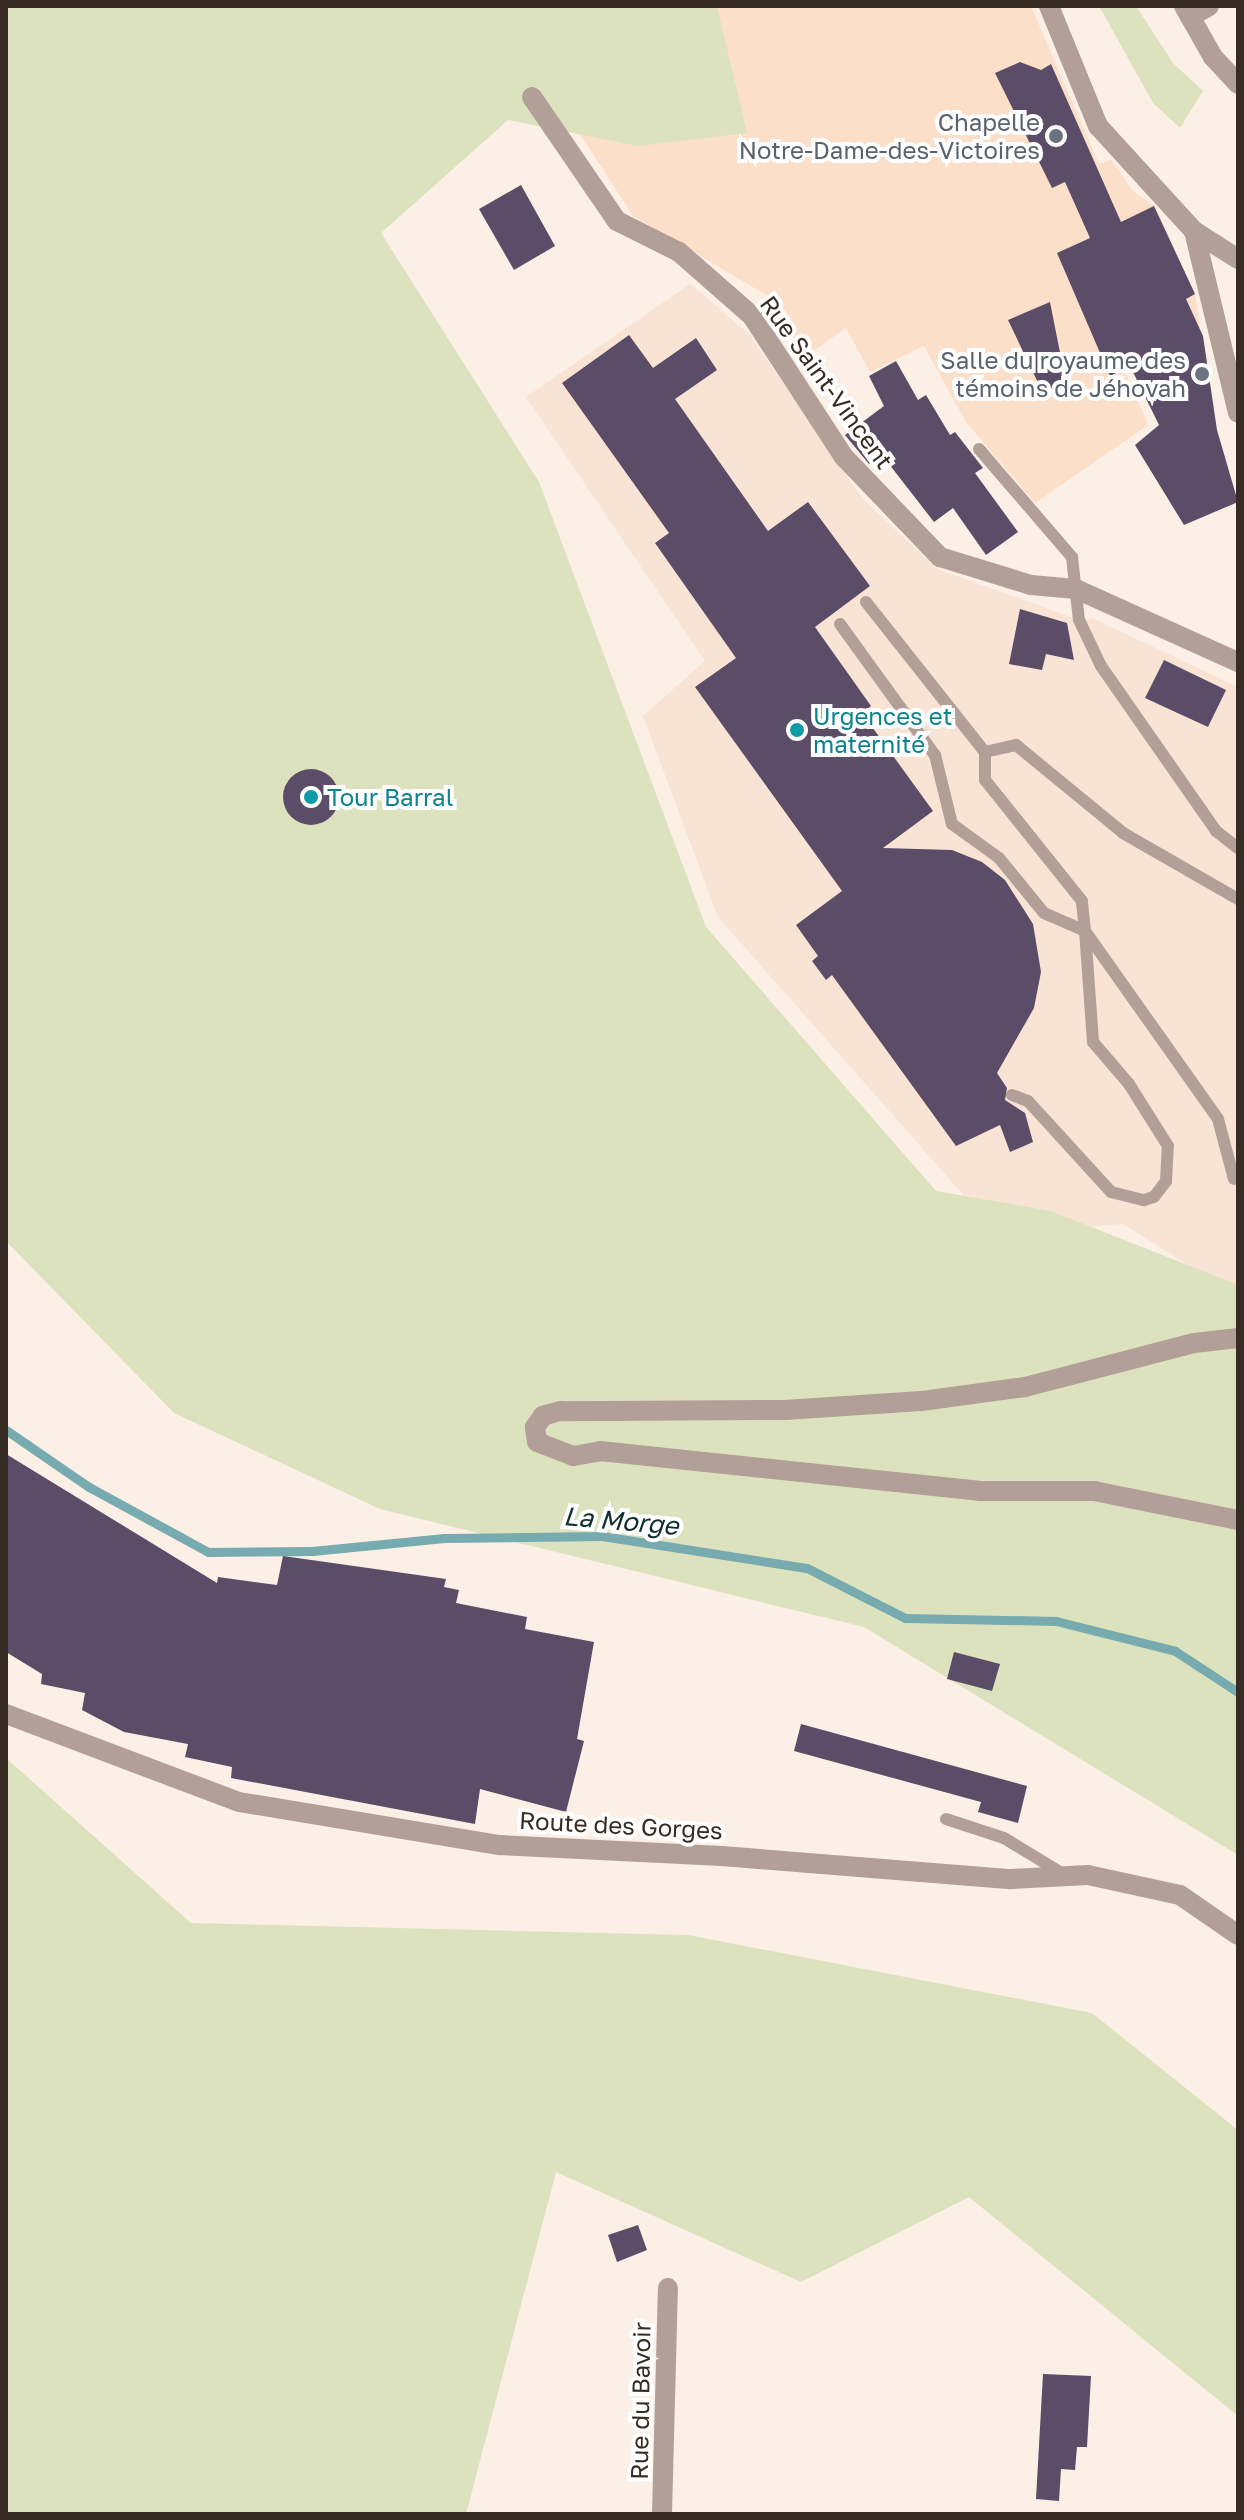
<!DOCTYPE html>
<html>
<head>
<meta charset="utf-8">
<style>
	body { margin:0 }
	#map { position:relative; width:1244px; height:2520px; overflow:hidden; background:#fbefe6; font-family:"Golos Text",sans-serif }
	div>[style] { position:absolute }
	.built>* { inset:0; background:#fcdfc8 }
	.medical>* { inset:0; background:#f8e3d4 }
	.green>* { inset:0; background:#dce2bd }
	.stream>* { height:9px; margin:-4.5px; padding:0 4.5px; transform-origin:4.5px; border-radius:4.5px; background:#77abaf }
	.building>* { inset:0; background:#5b4c67 }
	.round { border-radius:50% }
	.lane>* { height:12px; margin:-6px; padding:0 6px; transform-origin:6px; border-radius:6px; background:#b29f97 }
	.street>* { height:20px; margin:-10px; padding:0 10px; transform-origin:10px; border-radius:10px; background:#b29f97 }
	.dots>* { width:22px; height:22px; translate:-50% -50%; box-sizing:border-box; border:4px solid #fff; border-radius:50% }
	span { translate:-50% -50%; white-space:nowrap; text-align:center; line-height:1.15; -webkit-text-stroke:8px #fff; paint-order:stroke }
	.worship-label { font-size:24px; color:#5b616d }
	.right { translate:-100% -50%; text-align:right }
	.street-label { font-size:24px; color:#372c23 }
	.culture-label { font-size:24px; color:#0d838f }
	.left { translate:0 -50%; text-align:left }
	.water-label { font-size:26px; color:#122f30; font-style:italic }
	.frame { position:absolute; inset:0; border:8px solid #372c23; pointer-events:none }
</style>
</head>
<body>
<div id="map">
	<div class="built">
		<div style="clip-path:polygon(541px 6px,1031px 6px,1099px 164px,1111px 160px,1134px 192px,1155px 206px,1195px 294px,1201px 333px,1124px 369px,1148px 425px,1035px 503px,966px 422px,924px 346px,870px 372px,846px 328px,799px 361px,768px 296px,633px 216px,569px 117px)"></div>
	</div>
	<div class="medical">
		<div style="clip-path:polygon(690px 284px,749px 334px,862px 498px,937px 569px,1079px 620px,1092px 618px,1238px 687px,1238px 1296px,1123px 1224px,998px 1234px,718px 917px,643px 716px,705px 661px,526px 397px)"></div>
	</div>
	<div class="green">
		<div style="clip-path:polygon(6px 6px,717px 6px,747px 133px,638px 146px,508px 120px,381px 233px,539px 482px,706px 927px,936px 1191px,1051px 1211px,1238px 1285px,1238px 1855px,864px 1627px,380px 1509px,174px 1413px,6px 1241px)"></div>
		<div style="clip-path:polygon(1099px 6px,1136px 6px,1173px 63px,1203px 91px,1180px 128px,1153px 103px)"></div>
		<div style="clip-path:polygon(6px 1758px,191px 1923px,688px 1935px,1092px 2013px,1238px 2130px,1238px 2416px,969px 2197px,801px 2282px,556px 2172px,466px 2514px,6px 2514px)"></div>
	</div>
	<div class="stream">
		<div style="left:6px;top:1430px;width:101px;rotate:34.5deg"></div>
		<div style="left:89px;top:1487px;width:136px;rotate:28.6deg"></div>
		<div style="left:208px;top:1552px;width:104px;rotate:-0.6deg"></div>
		<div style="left:312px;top:1551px;width:133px;rotate:-5.6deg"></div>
		<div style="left:444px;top:1538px;width:158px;rotate:-0.7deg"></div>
		<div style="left:602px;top:1536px;width:207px;rotate:8.9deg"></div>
		<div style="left:807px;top:1568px;width:110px;rotate:27deg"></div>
		<div style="left:905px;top:1618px;width:151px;rotate:1.1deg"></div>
		<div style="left:1056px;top:1621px;width:123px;rotate:14.1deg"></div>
		<div style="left:1175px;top:1651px;width:75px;rotate:33.1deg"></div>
	</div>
	<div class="building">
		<div style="clip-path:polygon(1020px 62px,1041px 70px,1051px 64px,1121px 222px,1154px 206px,1195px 294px,1186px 299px,1203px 336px,1217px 430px,1238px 502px,1184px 525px,1135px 445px,1159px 425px,1130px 366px,1110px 376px,1057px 253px,1090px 238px,1065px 182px,1052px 188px,995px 73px)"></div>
		<div style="clip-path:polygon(521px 185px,555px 246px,514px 270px,479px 209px)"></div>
		<div style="clip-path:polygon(1050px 302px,1066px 383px,1043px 393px,1008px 320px)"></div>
		<div style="clip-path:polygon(629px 335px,653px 368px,696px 338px,717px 370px,675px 399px,768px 531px,808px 502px,870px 586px,815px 627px,871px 706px,862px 713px,933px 811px,883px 848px,952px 850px,982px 862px,1005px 880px,1033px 924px,1041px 972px,1034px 1008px,997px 1073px,1007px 1088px,1005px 1100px,1025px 1113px,1033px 1142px,1010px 1152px,1000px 1125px,956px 1146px,832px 975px,826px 980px,812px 961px,818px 956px,796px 925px,842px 891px,695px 687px,736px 658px,655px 543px,669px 533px,562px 383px)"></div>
		<div style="clip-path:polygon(896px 361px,918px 400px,926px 395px,950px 435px,955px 432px,983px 468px,975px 473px,1018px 532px,986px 555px,953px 508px,934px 522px,882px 455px,869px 464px,845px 435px,884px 406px,869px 376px)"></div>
		<div style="clip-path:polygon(1020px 609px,1067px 623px,1074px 660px,1046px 654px,1042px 670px,1009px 664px)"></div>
		<div style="clip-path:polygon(1164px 660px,1226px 690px,1208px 727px,1145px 698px)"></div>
		<div class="round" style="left:283px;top:769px;width:56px;height:56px"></div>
		<div style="clip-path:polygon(6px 1454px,217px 1583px,218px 1577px,277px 1585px,283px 1556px,446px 1579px,444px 1587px,459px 1590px,456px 1603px,527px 1617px,525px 1629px,594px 1642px,577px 1739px,584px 1741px,566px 1812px,480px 1789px,475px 1824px,231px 1778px,232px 1767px,185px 1757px,188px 1744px,124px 1732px,82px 1710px,85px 1693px,41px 1684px,42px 1674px,6px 1652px)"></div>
		<div style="clip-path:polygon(954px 1652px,1000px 1664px,992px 1691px,947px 1679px)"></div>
		<div style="clip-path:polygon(801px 1724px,1027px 1786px,1018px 1823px,978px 1812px,981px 1802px,794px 1751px)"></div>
		<div style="clip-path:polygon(638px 2225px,647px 2250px,617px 2262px,608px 2235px)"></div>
		<div style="clip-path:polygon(1043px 2374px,1091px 2376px,1087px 2447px,1077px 2447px,1075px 2470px,1061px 2469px,1059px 2501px,1036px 2499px)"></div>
	</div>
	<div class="lane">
		<div style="left:979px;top:449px;width:143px;rotate:49.3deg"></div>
		<div style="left:1072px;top:557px;width:63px;rotate:83.7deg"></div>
		<div style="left:1079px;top:620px;width:51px;rotate:64.4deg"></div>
		<div style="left:1101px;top:666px;width:201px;rotate:55.1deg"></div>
		<div style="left:1216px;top:831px;width:28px;rotate:38deg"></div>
		<div style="left:866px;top:602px;width:191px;rotate:51.6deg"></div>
		<div style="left:840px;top:624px;width:162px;rotate:54.1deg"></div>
		<div style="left:935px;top:755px;width:71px;rotate:76.2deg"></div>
		<div style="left:952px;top:824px;width:58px;rotate:35.9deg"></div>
		<div style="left:999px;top:858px;width:71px;rotate:50.7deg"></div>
		<div style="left:1044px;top:913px;width:45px;rotate:23.7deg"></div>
		<div style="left:1085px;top:931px;width:30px;rotate:-96deg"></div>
		<div style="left:1082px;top:901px;width:155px;rotate:-128.7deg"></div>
		<div style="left:985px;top:780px;width:28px;rotate:-90deg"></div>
		<div style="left:985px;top:752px;width:32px;rotate:-13deg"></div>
		<div style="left:1016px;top:745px;width:139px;rotate:39.4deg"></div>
		<div style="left:1123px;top:833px;width:133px;rotate:29.9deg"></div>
		<div style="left:1012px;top:1095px;width:17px;rotate:21deg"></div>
		<div style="left:1028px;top:1101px;width:123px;rotate:47.6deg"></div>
		<div style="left:1111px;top:1192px;width:34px;rotate:14deg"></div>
		<div style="left:1144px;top:1200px;width:10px;rotate:-17deg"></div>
		<div style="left:1154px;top:1197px;width:20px;rotate:-53deg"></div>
		<div style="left:1166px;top:1181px;width:35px;rotate:-87deg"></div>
		<div style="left:1168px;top:1146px;width:73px;rotate:-122.2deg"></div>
		<div style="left:1129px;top:1084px;width:55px;rotate:-130.6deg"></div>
		<div style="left:1093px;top:1042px;width:111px;rotate:-94.1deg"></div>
		<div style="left:1085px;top:931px;width:230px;rotate:54.7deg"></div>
		<div style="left:1218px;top:1119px;width:62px;rotate:75.1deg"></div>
		<div style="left:946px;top:1819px;width:61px;rotate:18.1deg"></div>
		<div style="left:1004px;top:1838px;width:66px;rotate:31.3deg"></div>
	</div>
	<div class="street">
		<div style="left:1049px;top:6px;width:130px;rotate:67.8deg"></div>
		<div style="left:1098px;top:126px;width:142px;rotate:47.6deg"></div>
		<div style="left:1194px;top:231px;width:52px;rotate:32.5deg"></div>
		<div style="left:1184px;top:6px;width:59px;rotate:60.4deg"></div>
		<div style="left:1213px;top:57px;width:37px;rotate:47deg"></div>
		<div style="left:1190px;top:17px;width:22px;rotate:-30deg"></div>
		<div style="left:532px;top:97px;width:150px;rotate:55.6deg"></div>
		<div style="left:617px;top:221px;width:69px;rotate:26.6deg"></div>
		<div style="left:679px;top:252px;width:97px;rotate:41.2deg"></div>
		<div style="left:752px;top:316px;width:168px;rotate:56.9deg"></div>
		<div style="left:844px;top:457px;width:139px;rotate:46.2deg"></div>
		<div style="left:940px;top:557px;width:95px;rotate:17.1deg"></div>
		<div style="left:1031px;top:585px;width:45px;rotate:5.1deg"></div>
		<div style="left:1076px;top:589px;width:178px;rotate:24.3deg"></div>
		<div style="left:1194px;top:231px;width:187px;rotate:76.4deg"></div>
		<div style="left:1238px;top:1338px;width:44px;rotate:173.5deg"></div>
		<div style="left:1194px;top:1343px;width:175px;rotate:165.4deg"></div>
		<div style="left:1025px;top:1387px;width:105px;rotate:172.3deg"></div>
		<div style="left:921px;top:1401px;width:136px;rotate:176.2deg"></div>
		<div style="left:785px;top:1410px;width:225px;rotate:179.7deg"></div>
		<div style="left:560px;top:1411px;width:18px;rotate:164deg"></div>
		<div style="left:543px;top:1416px;width:14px;rotate:126deg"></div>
		<div style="left:535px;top:1427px;width:15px;rotate:82deg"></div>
		<div style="left:537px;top:1442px;width:39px;rotate:21deg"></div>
		<div style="left:573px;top:1456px;width:27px;rotate:-10deg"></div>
		<div style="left:600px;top:1451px;width:383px;rotate:6deg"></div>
		<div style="left:981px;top:1491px;width:113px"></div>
		<div style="left:1094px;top:1491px;width:147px;rotate:11.4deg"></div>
		<div style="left:6px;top:1714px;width:249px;rotate:20.7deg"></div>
		<div style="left:239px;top:1802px;width:264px;rotate:9.4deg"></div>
		<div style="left:499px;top:1845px;width:223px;rotate:2.8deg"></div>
		<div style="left:722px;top:1856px;width:290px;rotate:4.6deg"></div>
		<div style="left:1011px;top:1879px;width:77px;rotate:-3deg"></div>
		<div style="left:1088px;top:1875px;width:94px;rotate:12.3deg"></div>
		<div style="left:1180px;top:1895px;width:70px;rotate:34.6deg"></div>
		<div style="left:662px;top:2514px;width:226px;rotate:-88.5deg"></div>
	</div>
	<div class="dots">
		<div style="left:1056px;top:136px;background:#6b7280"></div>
		<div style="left:1202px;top:374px;background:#6b7280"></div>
		<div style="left:797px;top:730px;background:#0f9aa8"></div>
		<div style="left:311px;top:797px;background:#0f9aa8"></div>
	</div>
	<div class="worship-label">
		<span class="right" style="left:1040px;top:136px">Chapelle<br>Notre-Dame-des-Victoires</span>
		<span class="right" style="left:1186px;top:374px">Salle du royaume des<br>témoins de Jéhovah</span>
	</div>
	<div class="street-label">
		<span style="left:827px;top:382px;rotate:54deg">Rue Saint-Vincent</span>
		<span style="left:621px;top:1825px;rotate:3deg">Route des Gorges</span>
		<span style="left:640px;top:2401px;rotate:-89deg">Rue du Bavoir</span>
	</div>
	<div class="culture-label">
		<span class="left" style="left:813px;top:730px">Urgences et<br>maternité</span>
		<span class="left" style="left:327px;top:797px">Tour Barral</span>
	</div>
	<div class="water-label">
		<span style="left:621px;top:1521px;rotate:5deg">La Morge</span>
	</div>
	<div class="frame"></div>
</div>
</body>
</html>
